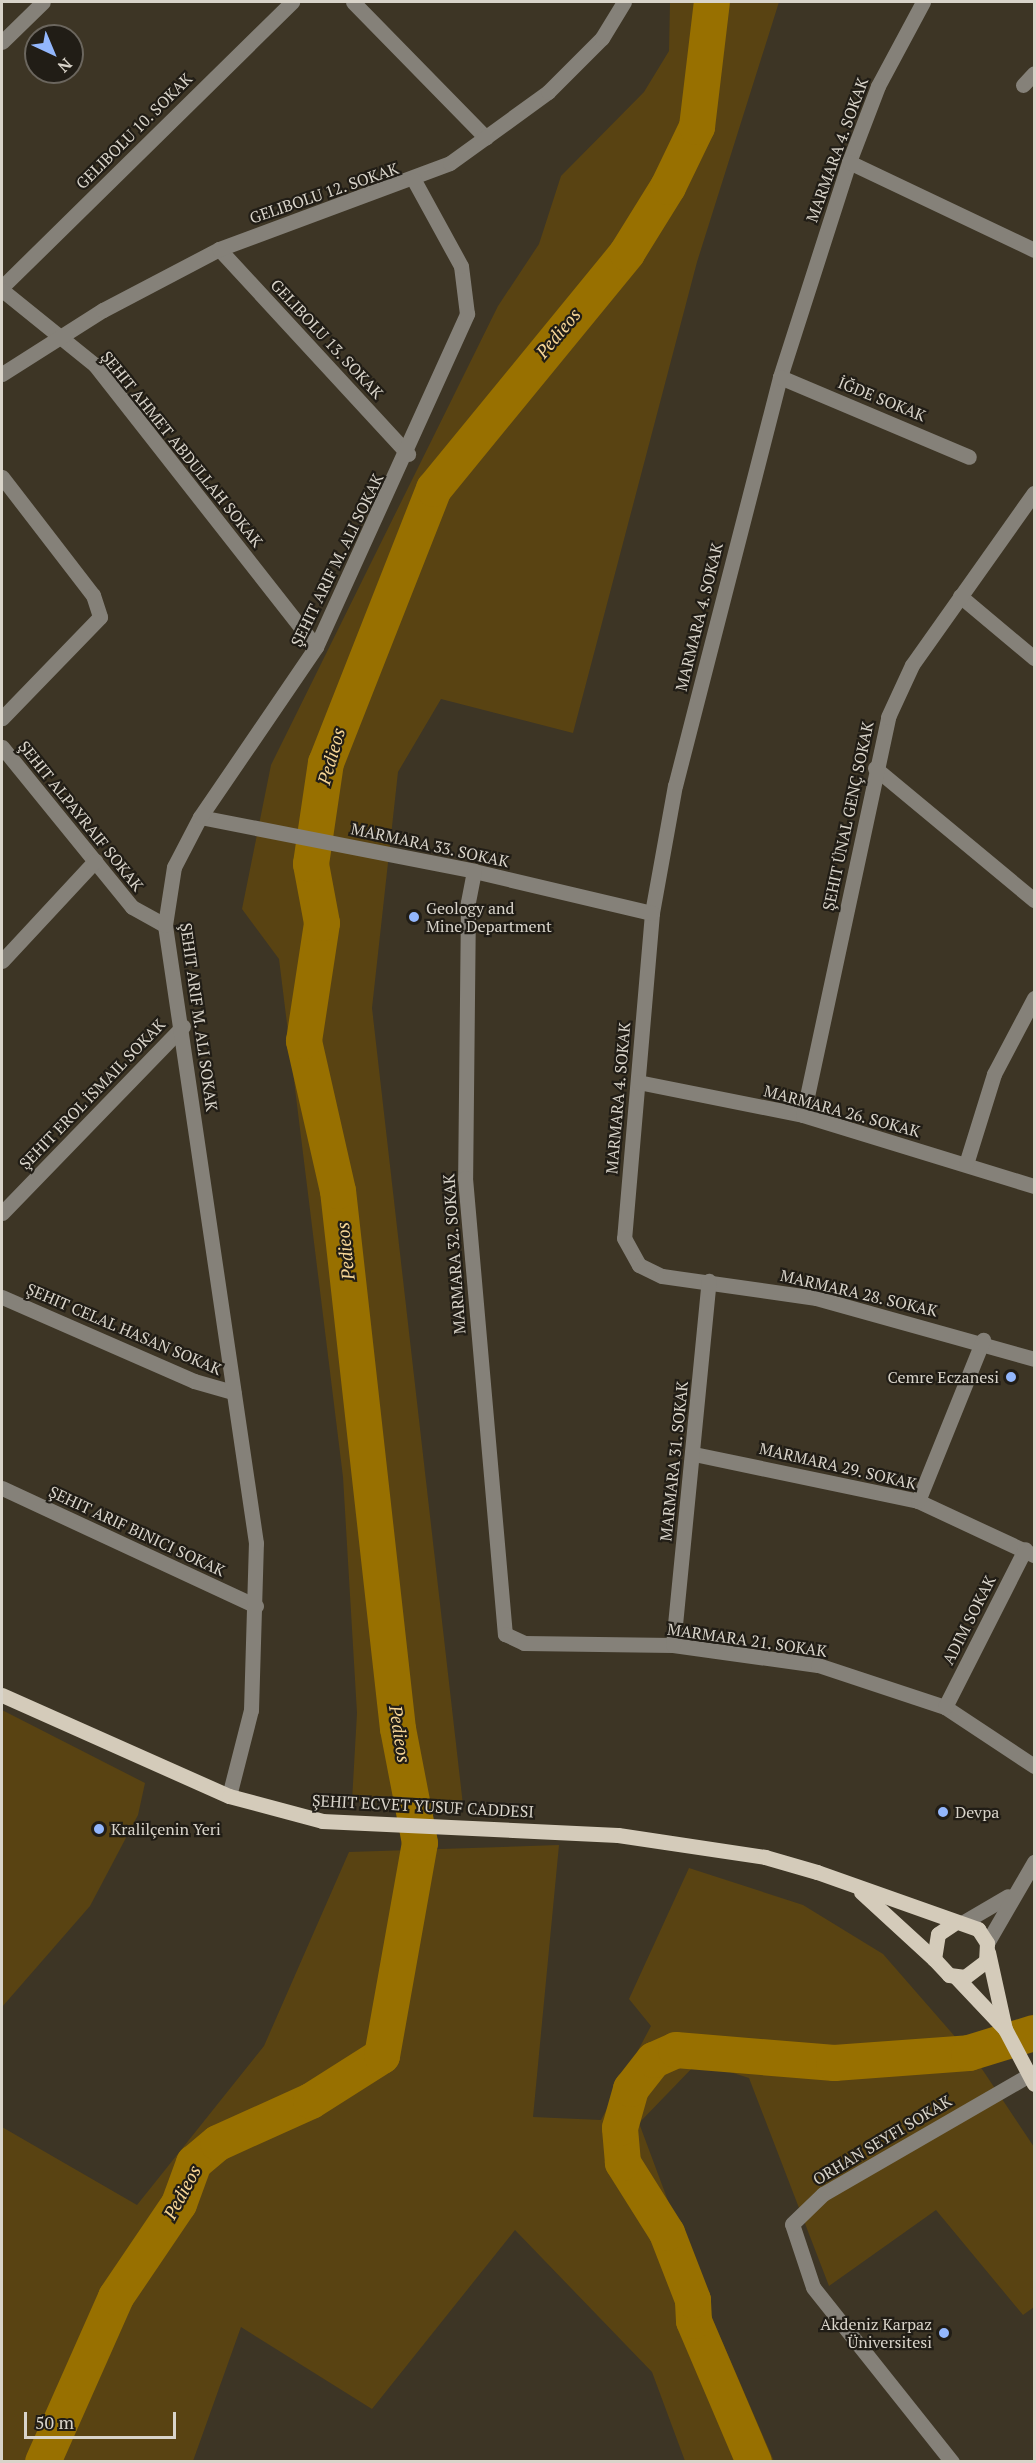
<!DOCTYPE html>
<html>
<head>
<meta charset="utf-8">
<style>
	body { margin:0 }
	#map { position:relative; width:1036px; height:2463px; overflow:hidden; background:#3d3525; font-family:"PT Serif",serif }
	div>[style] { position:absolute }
	.green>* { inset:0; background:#594312 }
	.river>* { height:36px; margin:-18px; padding:0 18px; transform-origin:18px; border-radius:18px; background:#987000 }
	.minor>* { height:15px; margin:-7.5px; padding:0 7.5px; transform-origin:7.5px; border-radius:7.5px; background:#858179 }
	.major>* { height:15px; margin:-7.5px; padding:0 7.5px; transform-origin:7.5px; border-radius:7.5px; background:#d4cbba }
	.dots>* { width:16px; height:16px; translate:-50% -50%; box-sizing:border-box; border:3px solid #211d16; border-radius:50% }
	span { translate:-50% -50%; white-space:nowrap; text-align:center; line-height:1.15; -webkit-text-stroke:4.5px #211d16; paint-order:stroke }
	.street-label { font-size:16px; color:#d9d4ca }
	.poi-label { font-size:16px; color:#d9d4ca }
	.left { translate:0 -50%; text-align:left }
	.right { translate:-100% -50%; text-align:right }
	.water-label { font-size:18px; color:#f7d697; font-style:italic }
	.frame { position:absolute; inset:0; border:3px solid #d9d4ca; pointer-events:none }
	.north { position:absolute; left:24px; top:24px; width:60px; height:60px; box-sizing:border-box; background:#211d16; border:2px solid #6b665e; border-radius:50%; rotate:136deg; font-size:16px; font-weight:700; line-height:24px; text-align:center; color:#d9d4ca }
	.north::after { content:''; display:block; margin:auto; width:21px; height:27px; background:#93b7fd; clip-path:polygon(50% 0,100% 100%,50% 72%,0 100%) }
	.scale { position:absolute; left:24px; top:2412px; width:152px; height:27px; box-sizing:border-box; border:3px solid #d9d4ca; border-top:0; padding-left:8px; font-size:18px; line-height:21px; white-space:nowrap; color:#d9d4ca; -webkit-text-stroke:4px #211d16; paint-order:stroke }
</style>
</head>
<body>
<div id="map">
	<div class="green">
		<div style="clip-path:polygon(670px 2px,779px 2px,697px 262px,573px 733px,441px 699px,398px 772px,372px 1008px,463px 1805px,352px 1801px,357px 1713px,343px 1477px,279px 959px,242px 909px,271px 765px,498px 306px,539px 244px,561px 176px,644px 92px,669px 51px)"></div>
		<div style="clip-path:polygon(2px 1710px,145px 1783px,138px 1815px,90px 1906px,2px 2007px)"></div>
		<div style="clip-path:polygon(559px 1845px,533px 2117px,601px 2120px,651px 2026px,629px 1999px,689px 1868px,803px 1905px,883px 1954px,978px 2063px,1034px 2147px,1034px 2307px,1023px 2315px,936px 2210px,829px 2286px,749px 2078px,698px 2062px,639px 2123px,709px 2311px,774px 2461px,685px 2461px,652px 2372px,515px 2230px,372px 2409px,241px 2327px,193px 2461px,2px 2461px,2px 2127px,137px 2205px,264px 2046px,349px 1852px)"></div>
	</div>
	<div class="river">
		<div style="left:43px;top:2462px;width:180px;rotate:-66.1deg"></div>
		<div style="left:116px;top:2297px;width:112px;rotate:-55.9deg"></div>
		<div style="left:179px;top:2204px;width:44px;rotate:-69.9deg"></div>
		<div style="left:194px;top:2163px;width:31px;rotate:-40deg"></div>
		<div style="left:218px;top:2143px;width:102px;rotate:-24.3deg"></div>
		<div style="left:311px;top:2101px;width:84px;rotate:-32.4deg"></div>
		<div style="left:382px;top:2056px;width:216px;rotate:-79.9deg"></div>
		<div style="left:420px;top:1843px;width:116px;rotate:-100.9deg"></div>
		<div style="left:398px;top:1729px;width:541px;rotate:-96.36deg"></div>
		<div style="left:338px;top:1191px;width:154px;rotate:-102.8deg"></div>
		<div style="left:304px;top:1041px;width:119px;rotate:-81.3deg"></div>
		<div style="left:322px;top:923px;width:60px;rotate:-100.6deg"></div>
		<div style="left:311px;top:864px;width:102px;rotate:-81.6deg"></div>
		<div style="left:326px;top:763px;width:295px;rotate:-68.5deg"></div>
		<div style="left:434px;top:489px;width:305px;rotate:-50.7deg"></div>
		<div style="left:627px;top:253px;width:78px;rotate:-58.2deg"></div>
		<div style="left:668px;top:187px;width:67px;rotate:-64.2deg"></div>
		<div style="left:697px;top:127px;width:126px;rotate:-83.2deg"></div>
		<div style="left:754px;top:2462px;width:153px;rotate:-113.1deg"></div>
		<div style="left:694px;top:2321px;width:21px;rotate:-93deg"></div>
		<div style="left:693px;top:2300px;width:72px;rotate:-111.2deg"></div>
		<div style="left:667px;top:2233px;width:83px;rotate:-122.2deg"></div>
		<div style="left:623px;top:2163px;width:35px;rotate:-95deg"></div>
		<div style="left:620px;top:2128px;width:41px;rotate:-74.2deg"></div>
		<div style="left:631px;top:2089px;width:37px;rotate:-52deg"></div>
		<div style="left:654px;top:2060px;width:24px;rotate:-24deg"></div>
		<div style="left:676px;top:2050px;width:159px;rotate:4.7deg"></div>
		<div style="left:834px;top:2063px;width:135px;rotate:-4.2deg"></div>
		<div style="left:969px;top:2053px;width:68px;rotate:-17.1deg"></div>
	</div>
	<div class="minor">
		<div style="left:353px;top:2px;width:190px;rotate:45.6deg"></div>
		<div style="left:923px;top:2px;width:95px;rotate:118.2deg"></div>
		<div style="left:878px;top:86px;width:81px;rotate:110.9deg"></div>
		<div style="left:849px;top:162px;width:226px;rotate:107.8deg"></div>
		<div style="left:780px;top:377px;width:421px;rotate:104.4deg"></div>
		<div style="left:675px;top:785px;width:130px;rotate:100.2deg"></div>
		<div style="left:652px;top:913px;width:326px;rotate:94.9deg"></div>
		<div style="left:624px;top:1238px;width:31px;rotate:61deg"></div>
		<div style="left:639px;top:1265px;width:25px;rotate:26deg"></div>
		<div style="left:662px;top:1276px;width:156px;rotate:8.1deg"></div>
		<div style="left:816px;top:1298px;width:226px;rotate:15.6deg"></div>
		<div style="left:2px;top:42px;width:57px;rotate:-44.3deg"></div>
		<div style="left:1023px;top:85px;width:16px;rotate:-47deg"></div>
		<div style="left:849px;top:162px;width:205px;rotate:25.4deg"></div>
		<div style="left:219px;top:249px;width:279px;rotate:47.3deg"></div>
		<div style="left:2px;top:287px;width:407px;rotate:-44.5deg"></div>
		<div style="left:2px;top:290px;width:119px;rotate:38.9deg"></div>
		<div style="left:95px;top:365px;width:358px;rotate:51.9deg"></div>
		<div style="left:2px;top:374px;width:120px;rotate:-32.4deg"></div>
		<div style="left:103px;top:310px;width:131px;rotate:-27.7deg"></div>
		<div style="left:219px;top:249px;width:246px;rotate:-20.4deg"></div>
		<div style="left:450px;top:163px;width:121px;rotate:-35.9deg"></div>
		<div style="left:548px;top:92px;width:76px;rotate:-45deg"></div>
		<div style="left:602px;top:38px;width:42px;rotate:-58.6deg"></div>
		<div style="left:780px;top:377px;width:205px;rotate:22.9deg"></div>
		<div style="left:2px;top:477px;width:149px;rotate:52.4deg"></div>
		<div style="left:93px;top:595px;width:23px;rotate:72deg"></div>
		<div style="left:100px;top:617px;width:141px;rotate:134.1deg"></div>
		<div style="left:960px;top:596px;width:97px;rotate:40deg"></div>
		<div style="left:2px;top:747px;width:206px;rotate:50.9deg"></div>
		<div style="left:132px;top:907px;width:38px;rotate:29deg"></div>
		<div style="left:875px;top:768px;width:207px;rotate:39.7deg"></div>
		<div style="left:200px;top:817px;width:279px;rotate:11.1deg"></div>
		<div style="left:474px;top:871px;width:183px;rotate:13.3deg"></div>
		<div style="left:474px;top:871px;width:33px;rotate:101deg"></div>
		<div style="left:468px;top:903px;width:275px;rotate:90.6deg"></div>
		<div style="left:465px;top:1178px;width:458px;rotate:85deg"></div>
		<div style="left:505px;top:1634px;width:21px;rotate:25deg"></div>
		<div style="left:524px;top:1643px;width:149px;rotate:0.8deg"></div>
		<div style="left:673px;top:1645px;width:146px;rotate:7.9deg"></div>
		<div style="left:818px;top:1665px;width:134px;rotate:18.3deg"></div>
		<div style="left:945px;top:1707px;width:107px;rotate:33.5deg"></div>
		<div style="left:2px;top:961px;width:137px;rotate:-47.1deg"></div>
		<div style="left:638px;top:1082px;width:168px;rotate:11.3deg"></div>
		<div style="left:803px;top:1115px;width:242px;rotate:17.1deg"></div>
		<div style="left:803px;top:1115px;width:407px;rotate:-77.9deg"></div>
		<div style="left:888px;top:717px;width:57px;rotate:-65.2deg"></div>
		<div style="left:912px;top:665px;width:211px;rotate:-54.7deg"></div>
		<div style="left:966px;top:1164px;width:94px;rotate:-72.7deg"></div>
		<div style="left:994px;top:1074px;width:86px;rotate:-62.2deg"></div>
		<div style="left:2px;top:1213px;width:260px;rotate:-45.9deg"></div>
		<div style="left:2px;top:1297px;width:210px;rotate:23.6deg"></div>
		<div style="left:194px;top:1381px;width:41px;rotate:15.8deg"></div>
		<div style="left:694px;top:1454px;width:229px;rotate:11.8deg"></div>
		<div style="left:918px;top:1501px;width:128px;rotate:25deg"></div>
		<div style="left:2px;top:1488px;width:280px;rotate:24.9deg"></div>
		<div style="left:918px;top:1501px;width:174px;rotate:-68deg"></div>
		<div style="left:673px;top:1645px;width:366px;rotate:-84.4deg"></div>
		<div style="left:945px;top:1707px;width:177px;rotate:-63.1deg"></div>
		<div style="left:229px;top:1796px;width:89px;rotate:-75.7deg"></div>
		<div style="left:251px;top:1710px;width:167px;rotate:-88.3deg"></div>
		<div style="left:256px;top:1543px;width:625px;rotate:-98.38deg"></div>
		<div style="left:165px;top:925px;width:59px;rotate:-81.2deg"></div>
		<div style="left:174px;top:867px;width:56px;rotate:-62.5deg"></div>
		<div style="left:200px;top:817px;width:206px;rotate:-55.7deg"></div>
		<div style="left:316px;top:647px;width:366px;rotate:-65.6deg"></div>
		<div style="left:467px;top:314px;width:48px;rotate:-97.1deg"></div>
		<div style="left:461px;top:266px;width:98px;rotate:-118.7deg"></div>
		<div style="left:962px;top:1923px;width:53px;rotate:-30.4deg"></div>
		<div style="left:987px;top:1943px;width:94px;rotate:-59.9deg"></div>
		<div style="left:952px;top:2462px;width:223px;rotate:-128.5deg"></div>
		<div style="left:813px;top:2287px;width:66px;rotate:-108.4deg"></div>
		<div style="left:792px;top:2224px;width:43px;rotate:-44.1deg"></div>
		<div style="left:823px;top:2194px;width:238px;rotate:-30deg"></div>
		<div style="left:1029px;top:2075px;width:6px;rotate:31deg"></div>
	</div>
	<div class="major">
		<div style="left:2px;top:1695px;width:248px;rotate:24deg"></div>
		<div style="left:229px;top:1796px;width:96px;rotate:15deg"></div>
		<div style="left:322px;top:1821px;width:296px;rotate:2.7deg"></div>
		<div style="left:618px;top:1835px;width:149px;rotate:8.5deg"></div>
		<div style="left:765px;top:1857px;width:54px;rotate:16.1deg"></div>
		<div style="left:817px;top:1872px;width:171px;rotate:19.5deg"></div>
		<div style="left:978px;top:1929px;width:17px;rotate:57deg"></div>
		<div style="left:987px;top:1943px;width:18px;rotate:93deg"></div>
		<div style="left:986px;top:1961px;width:26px;rotate:143deg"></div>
		<div style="left:965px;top:1977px;width:16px;rotate:-173deg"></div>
		<div style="left:949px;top:1975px;width:22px;rotate:-133deg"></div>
		<div style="left:934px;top:1959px;width:25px;rotate:-81deg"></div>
		<div style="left:938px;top:1934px;width:18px;rotate:-34deg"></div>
		<div style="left:861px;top:1892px;width:99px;rotate:42.5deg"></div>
		<div style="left:988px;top:1952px;width:79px;rotate:77.6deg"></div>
		<div style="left:956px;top:1977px;width:71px;rotate:46.7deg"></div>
		<div style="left:1005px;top:2029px;width:62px;rotate:62.2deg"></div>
	</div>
	<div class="dots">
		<div style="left:414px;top:917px;background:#93b7fd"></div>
		<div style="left:1011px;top:1377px;background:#93b7fd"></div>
		<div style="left:943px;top:1812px;background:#93b7fd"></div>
		<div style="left:99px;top:1829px;background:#93b7fd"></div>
		<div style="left:944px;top:2333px;background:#93b7fd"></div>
	</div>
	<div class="street-label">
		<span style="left:134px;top:131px;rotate:-45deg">GELIBOLU 10. SOKAK</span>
		<span style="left:837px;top:150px;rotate:-70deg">MARMARA 4. SOKAK</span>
		<span style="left:324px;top:193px;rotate:-19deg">GELIBOLU 12. SOKAK</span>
		<span style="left:327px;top:339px;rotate:47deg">GELIBOLU 13. SOKAK</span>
		<span style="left:882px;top:399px;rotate:22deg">İĞDE SOKAK</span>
		<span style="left:182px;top:449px;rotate:51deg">ŞEHIT AHMET ABDULLAH SOKAK</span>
		<span style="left:337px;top:560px;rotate:-64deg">ŞEHIT ARIF M. ALI SOKAK</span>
		<span style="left:699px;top:617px;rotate:-76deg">MARMARA 4. SOKAK</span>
		<span style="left:81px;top:816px;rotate:51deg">ŞEHIT ALPAYRAIF SOKAK</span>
		<span style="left:848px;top:816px;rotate:-78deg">ŞEHIT ÜNAL GENÇ SOKAK</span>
		<span style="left:430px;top:845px;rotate:12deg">MARMARA 33. SOKAK</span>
		<span style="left:199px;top:1017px;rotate:82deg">ŞEHIT ARIF M. ALI SOKAK</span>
		<span style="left:92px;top:1094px;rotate:-46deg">ŞEHIT EROL İSMAIL SOKAK</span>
		<span style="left:618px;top:1098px;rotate:-85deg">MARMARA 4. SOKAK</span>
		<span style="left:842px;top:1111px;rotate:15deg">MARMARA 26. SOKAK</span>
		<span style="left:454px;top:1254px;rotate:-94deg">MARMARA 32. SOKAK</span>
		<span style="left:859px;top:1293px;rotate:13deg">MARMARA 28. SOKAK</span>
		<span style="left:124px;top:1329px;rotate:23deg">ŞEHIT CELAL HASAN SOKAK</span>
		<span style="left:674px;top:1461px;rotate:-84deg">MARMARA 31. SOKAK</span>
		<span style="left:838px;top:1466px;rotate:13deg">MARMARA 29. SOKAK</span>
		<span style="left:137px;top:1531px;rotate:25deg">ŞEHIT ARIF BINICI SOKAK</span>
		<span style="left:969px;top:1620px;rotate:-63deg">ADIM SOKAK</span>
		<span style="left:747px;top:1640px;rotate:8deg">MARMARA 21. SOKAK</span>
		<span style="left:423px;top:1806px;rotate:3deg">ŞEHIT ECVET YUSUF CADDESI</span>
		<span style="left:882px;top:2140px;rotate:-31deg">ORHAN SEYFI SOKAK</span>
	</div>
	<div class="poi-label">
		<span class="left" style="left:426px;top:917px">Geology and<br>Mine Department</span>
		<span class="right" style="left:999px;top:1377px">Cemre Eczanesi</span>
		<span class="left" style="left:955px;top:1812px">Devpa</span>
		<span class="left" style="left:111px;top:1829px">Kralilçenin Yeri</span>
		<span class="right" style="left:932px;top:2333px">Akdeniz Karpaz<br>Üniversitesi</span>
	</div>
	<div class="water-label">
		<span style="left:558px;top:333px;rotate:-50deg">Pedieos</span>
		<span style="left:331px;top:756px;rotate:-74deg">Pedieos</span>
		<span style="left:345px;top:1251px;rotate:-96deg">Pedieos</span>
		<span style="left:400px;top:1734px;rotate:81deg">Pedieos</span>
		<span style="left:182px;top:2192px;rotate:-62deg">Pedieos</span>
	</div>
	<div class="frame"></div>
	<div class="north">N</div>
	<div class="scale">50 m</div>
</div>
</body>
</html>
